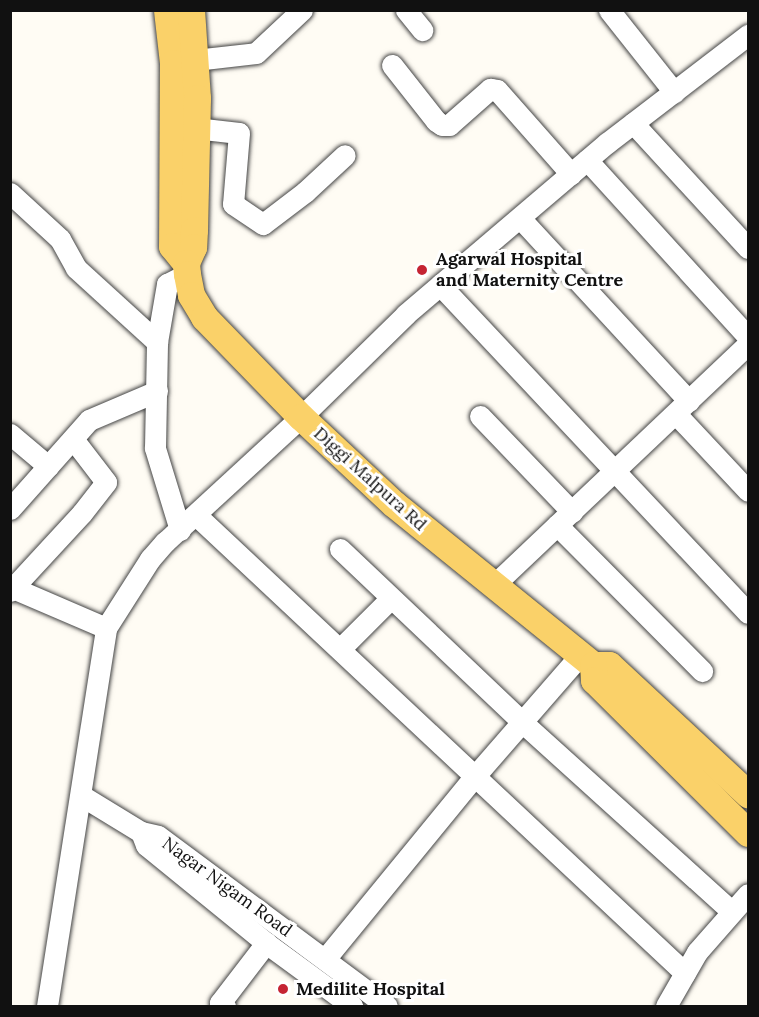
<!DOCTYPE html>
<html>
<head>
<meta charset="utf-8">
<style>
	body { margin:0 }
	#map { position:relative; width:759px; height:1017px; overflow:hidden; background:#fffcf4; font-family:Lora,serif }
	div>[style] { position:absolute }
	.roads { filter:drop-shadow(0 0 2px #444) drop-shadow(0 0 2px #444) }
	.minor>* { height:21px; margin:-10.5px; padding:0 10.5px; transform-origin:10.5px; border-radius:10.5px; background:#fff }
	.major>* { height:27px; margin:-13.5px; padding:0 13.5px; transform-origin:13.5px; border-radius:13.5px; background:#fad169 }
	.dots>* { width:16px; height:16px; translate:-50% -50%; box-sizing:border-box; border:3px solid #fff; border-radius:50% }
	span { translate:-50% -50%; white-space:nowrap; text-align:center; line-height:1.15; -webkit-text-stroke:6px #fff; paint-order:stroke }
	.poi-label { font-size:18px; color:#111; font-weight:700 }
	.left { translate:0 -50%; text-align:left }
	.street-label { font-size:18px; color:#111 }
	.frame { position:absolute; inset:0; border:12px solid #111; pointer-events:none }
</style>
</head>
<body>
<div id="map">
	<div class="roads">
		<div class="minor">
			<div style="left:406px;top:10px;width:26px;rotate:51deg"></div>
			<div style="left:609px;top:10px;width:105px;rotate:51.6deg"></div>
			<div style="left:195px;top:60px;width:61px;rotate:-6.5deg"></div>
			<div style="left:256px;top:53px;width:63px;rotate:-43.1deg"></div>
			<div style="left:392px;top:65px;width:71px;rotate:51.8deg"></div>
			<div style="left:436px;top:121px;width:7px;rotate:34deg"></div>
			<div style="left:442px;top:125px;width:7px"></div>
			<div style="left:449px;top:125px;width:55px;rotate:-41.3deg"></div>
			<div style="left:490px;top:89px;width:7px;rotate:8deg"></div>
			<div style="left:497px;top:90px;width:112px;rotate:48.6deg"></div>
			<div style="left:633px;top:123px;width:170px;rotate:47.4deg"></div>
			<div style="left:195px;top:128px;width:44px;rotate:6.5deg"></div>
			<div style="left:239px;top:133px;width:71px;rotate:94.8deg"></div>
			<div style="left:233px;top:204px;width:36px;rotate:34deg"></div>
			<div style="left:263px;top:224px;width:53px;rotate:-37.3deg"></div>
			<div style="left:305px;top:192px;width:54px;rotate:-42.8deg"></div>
			<div style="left:587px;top:160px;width:239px;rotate:47.7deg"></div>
			<div style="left:10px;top:193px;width:68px;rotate:42.6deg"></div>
			<div style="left:60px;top:239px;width:33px;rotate:61deg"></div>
			<div style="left:76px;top:268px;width:110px;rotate:42.4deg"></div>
			<div style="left:520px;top:218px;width:249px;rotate:47.3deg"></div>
			<div style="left:440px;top:285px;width:450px;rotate:46.8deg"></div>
			<div style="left:676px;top:414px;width:105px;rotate:46.9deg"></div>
			<div style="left:480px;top:416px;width:133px;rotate:46.2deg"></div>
			<div style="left:10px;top:434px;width:50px;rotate:40.1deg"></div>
			<div style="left:10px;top:509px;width:119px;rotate:-48.4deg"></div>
			<div style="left:89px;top:420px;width:74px;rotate:-23.1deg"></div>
			<div style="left:196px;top:515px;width:670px;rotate:43.13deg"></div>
			<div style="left:557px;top:525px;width:206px;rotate:45.2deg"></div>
			<div style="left:180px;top:530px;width:86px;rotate:-107deg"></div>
			<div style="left:155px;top:448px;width:106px;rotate:-88.9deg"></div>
			<div style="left:157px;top:342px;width:59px;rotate:-80.2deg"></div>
			<div style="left:167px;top:284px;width:22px;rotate:-27deg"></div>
			<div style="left:340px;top:549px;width:251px;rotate:43.5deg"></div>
			<div style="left:522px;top:722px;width:283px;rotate:42.1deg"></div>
			<div style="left:495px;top:584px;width:349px;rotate:-43.5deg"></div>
			<div style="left:13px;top:588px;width:101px;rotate:23.3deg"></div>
			<div style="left:10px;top:591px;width:106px;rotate:-47.3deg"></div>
			<div style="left:82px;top:513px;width:39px;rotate:-52deg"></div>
			<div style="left:106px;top:482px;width:54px;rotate:-127.5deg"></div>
			<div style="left:340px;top:649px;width:72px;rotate:-45deg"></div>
			<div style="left:82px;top:796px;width:69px;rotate:31.4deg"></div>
			<div style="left:141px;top:832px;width:17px;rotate:13deg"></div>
			<div style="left:158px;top:836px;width:285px;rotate:36.6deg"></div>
			<div style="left:141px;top:832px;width:14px;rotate:69deg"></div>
			<div style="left:146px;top:845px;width:155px;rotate:39.2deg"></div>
			<div style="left:266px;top:943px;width:107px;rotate:36.2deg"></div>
			<div style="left:325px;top:959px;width:237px;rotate:-50.7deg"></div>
			<div style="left:475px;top:776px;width:162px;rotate:-49deg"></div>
			<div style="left:47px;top:1006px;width:383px;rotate:-81.1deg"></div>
			<div style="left:106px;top:628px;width:82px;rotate:-57.5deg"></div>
			<div style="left:150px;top:559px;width:23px;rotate:-49deg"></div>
			<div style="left:165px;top:542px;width:185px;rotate:-42.6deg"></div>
			<div style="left:301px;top:417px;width:147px;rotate:-44.4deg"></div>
			<div style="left:406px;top:314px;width:264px;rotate:-40.4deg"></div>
			<div style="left:607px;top:143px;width:178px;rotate:-37.5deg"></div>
			<div style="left:225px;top:1006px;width:6px;rotate:-149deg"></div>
			<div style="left:220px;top:1003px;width:76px;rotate:-52.5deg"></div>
			<div style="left:666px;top:1006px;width:62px;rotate:-60.1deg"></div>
			<div style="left:697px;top:952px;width:77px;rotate:-48.7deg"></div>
		</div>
		<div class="major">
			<div style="left:167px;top:10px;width:53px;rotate:83.5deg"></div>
			<div style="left:173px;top:63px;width:183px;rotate:90.3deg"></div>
			<div style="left:172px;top:246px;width:22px;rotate:51deg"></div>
			<div style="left:191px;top:10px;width:88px;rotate:86.1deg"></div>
			<div style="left:197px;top:98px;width:132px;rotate:91.3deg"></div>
			<div style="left:194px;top:230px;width:17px;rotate:93deg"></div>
			<div style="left:193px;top:247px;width:17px;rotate:114deg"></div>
			<div style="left:186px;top:263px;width:11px;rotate:85deg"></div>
			<div style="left:187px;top:274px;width:21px;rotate:79deg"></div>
			<div style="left:191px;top:295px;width:26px;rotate:59deg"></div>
			<div style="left:204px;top:317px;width:139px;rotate:45.9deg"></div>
			<div style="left:301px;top:417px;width:127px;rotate:43.1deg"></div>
			<div style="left:394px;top:504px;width:256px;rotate:39deg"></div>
			<div style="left:593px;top:665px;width:16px"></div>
			<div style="left:609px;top:665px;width:190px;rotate:42.9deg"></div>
			<div style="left:593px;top:665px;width:15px;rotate:86deg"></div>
			<div style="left:594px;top:680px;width:217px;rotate:44.8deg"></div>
		</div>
	</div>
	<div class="dots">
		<div style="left:422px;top:270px;background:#c52433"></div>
		<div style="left:283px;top:989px;background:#c52433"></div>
	</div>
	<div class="poi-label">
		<span class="left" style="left:436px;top:270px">Agarwal Hospital<br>and Maternity Centre</span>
		<span class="left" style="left:296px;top:989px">Medilite Hospital</span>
	</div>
	<div class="street-label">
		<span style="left:370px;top:479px;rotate:42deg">Diggi Malpura Rd</span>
		<span style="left:227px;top:887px;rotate:36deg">Nagar Nigam Road</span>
	</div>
	<div class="frame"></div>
</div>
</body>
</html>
